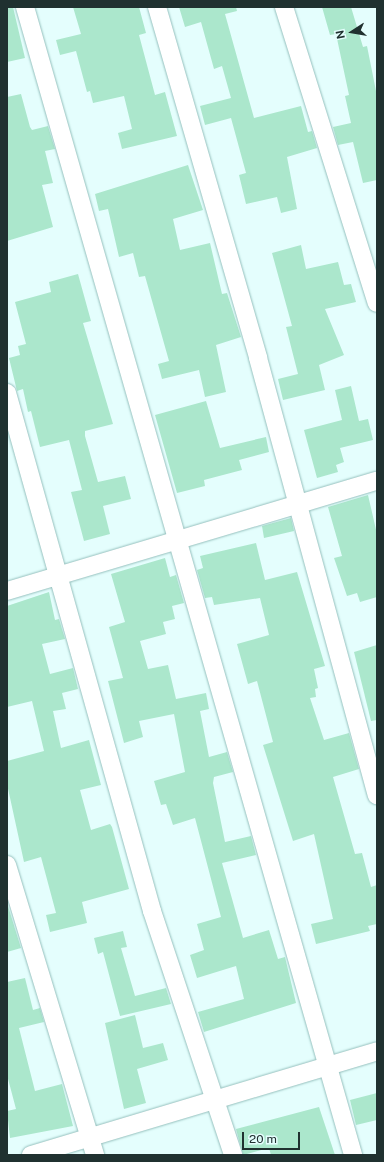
<!DOCTYPE html>
<html>
<head>
<meta charset="utf-8">
<style>
	body { margin:0 }
	#map { position:relative; width:384px; height:1162px; overflow:hidden; background:#e4fefd; font-family:"Public Sans",sans-serif }
	div>[style] { position:absolute }
	.building>* { inset:0; background:#abe7cc }
	.roads { filter:drop-shadow(0 0 1px #95c0bd) drop-shadow(0 0 1px #95c0bd) }
	.minor>* { height:18px; margin:-9px; padding:0 9px; transform-origin:9px; border-radius:9px; background:#fff }
	span { translate:-50% -50%; white-space:nowrap; text-align:center; line-height:1.15; -webkit-text-stroke:3px #e4fefd; paint-order:stroke }
	.frame { position:absolute; inset:0; border:8px solid #203130; pointer-events:none }
	.north { position:absolute; left:332px; top:12px; width:40px; height:40px; -webkit-text-stroke:3px #e4fefd; paint-order:stroke; rotate:258deg; font-size:11px; font-weight:700; line-height:16px; text-align:center; color:#203130 }
	.north::after { content:''; display:block; margin:auto; width:14px; height:18px; background:#203130; clip-path:polygon(50% 0,100% 100%,50% 72%,0 100%) }
	.scale { position:absolute; left:242px; top:1132px; width:58px; height:18px; box-sizing:border-box; border:2px solid #203130; border-top:0; padding-left:5px; font-size:12px; line-height:14px; white-space:nowrap; color:#203130; -webkit-text-stroke:3px #e4fefd; paint-order:stroke }
</style>
</head>
<body>
<div id="map">
	<div class="building">
		<div style="clip-path:polygon(7px 7px,13px 7px,25px 58px,7px 62px)"></div>
		<div style="clip-path:polygon(73px 7px,139px 7px,146px 33px,139px 35px,155px 95px,165px 92px,177px 136px,122px 149px,118px 133px,132px 129px,124px 96px,93px 103px,90px 91px,87px 92px,76px 51px,60px 55px,56px 40px,81px 34px)"></div>
		<div style="clip-path:polygon(179px 7px,236px 7px,237px 11px,225px 14px,254px 118px,301px 106px,308px 132px,312px 131px,317px 148px,287px 157px,297px 209px,281px 213px,277px 197px,246px 204px,239px 175px,246px 173px,231px 118px,205px 125px,200px 106px,231px 98px,222px 66px,214px 69px,201px 22px,185px 27px)"></div>
		<div style="clip-path:polygon(322px 7px,351px 7px,363px 47px,367px 46px,377px 96px,377px 180px,363px 183px,353px 142px,338px 145px,333px 127px,351px 123px,345px 96px,349px 95px,336px 34px,330px 35px)"></div>
		<div style="clip-path:polygon(21px 94px,30px 127px,32px 130px,48px 126px,55px 149px,45px 151px,53px 183px,42px 185px,53px 227px,7px 241px,7px 97px)"></div>
		<div style="clip-path:polygon(188px 165px,203px 210px,173px 219px,180px 250px,210px 243px,222px 294px,227px 293px,241px 337px,216px 345px,226px 392px,205px 397px,199px 370px,162px 379px,158px 364px,169px 361px,145px 276px,139px 277px,133px 253px,119px 257px,108px 209px,99px 211px,95px 194px)"></div>
		<div style="clip-path:polygon(301px 245px,306px 269px,338px 262px,344px 285px,351px 284px,356px 302px,325px 309px,344px 355px,319px 365px,325px 390px,283px 400px,278px 379px,298px 374px,286px 327px,292px 326px,272px 253px)"></div>
		<div style="clip-path:polygon(78px 274px,91px 321px,83px 323px,113px 424px,85px 431px,85px 436px,98px 482px,125px 476px,131px 499px,103px 506px,110px 534px,84px 541px,71px 492px,82px 490px,69px 440px,40px 447px,31px 411px,28px 412px,23px 389px,17px 391px,9px 358px,20px 355px,18px 346px,26px 344px,15px 302px,51px 292px,49px 282px)"></div>
		<div style="clip-path:polygon(351px 386px,359px 421px,368px 419px,373px 440px,340px 448px,344px 462px,336px 465px,338px 472px,317px 478px,304px 430px,342px 420px,335px 390px)"></div>
		<div style="clip-path:polygon(206px 401px,220px 448px,266px 437px,269px 452px,239px 460px,242px 470px,204px 480px,205px 486px,177px 493px,155px 415px)"></div>
		<div style="clip-path:polygon(368px 495px,377px 534px,377px 597px,360px 602px,357px 593px,347px 596px,334px 558px,342px 556px,328px 507px)"></div>
		<div style="clip-path:polygon(291px 518px,294px 531px,264px 538px,262px 526px)"></div>
		<div style="clip-path:polygon(256px 543px,265px 580px,297px 572px,325px 666px,314px 669px,318px 688px,315px 689px,316px 697px,310px 698px,324px 740px,349px 733px,359px 769px,333px 777px,355px 854px,362px 853px,371px 887px,377px 885px,377px 924px,368px 926px,370px 931px,316px 944px,311px 924px,333px 919px,314px 834px,293px 841px,263px 745px,273px 742px,257px 681px,248px 684px,237px 644px,269px 635px,260px 598px,214px 605px,212px 597px,205px 598px,197px 570px,203px 568px,200px 556px)"></div>
		<div style="clip-path:polygon(165px 558px,170px 577px,176px 575px,184px 603px,172px 606px,175px 619px,163px 622px,166px 634px,140px 641px,148px 669px,168px 665px,176px 699px,206px 693px,209px 709px,200px 711px,209px 757px,227px 752px,233px 772px,214px 777px,213px 783px,225px 842px,251px 836px,256px 855px,222px 863px,243px 938px,269px 930px,278px 959px,285px 957px,296px 1003px,204px 1032px,198px 1012px,244px 999px,236px 966px,197px 978px,190px 955px,204px 950px,197px 924px,221px 917px,195px 818px,173px 825px,166px 804px,161px 805px,154px 781px,185px 772px,174px 714px,139px 721px,143px 737px,124px 743px,108px 681px,123px 678px,109px 627px,125px 622px,111px 574px)"></div>
		<div style="clip-path:polygon(49px 592px,55px 620px,59px 619px,65px 639px,42px 644px,50px 674px,73px 668px,78px 689px,62px 693px,66px 709px,53px 711px,61px 748px,89px 740px,101px 785px,80px 790px,91px 830px,110px 824px,112px 827px,129px 889px,82px 902px,87px 923px,50px 932px,46px 915px,56px 913px,41px 857px,24px 862px,7px 784px,7px 761px,44px 751px,32px 701px,7px 707px,7px 606px)"></div>
		<div style="clip-path:polygon(377px 645px,377px 720px,371px 721px,354px 652px)"></div>
		<div style="clip-path:polygon(7px 903px,21px 948px,7px 952px)"></div>
		<div style="clip-path:polygon(123px 931px,127px 947px,121px 948px,135px 996px,166px 988px,171px 1004px,120px 1016px,103px 952px,98px 954px,94px 938px)"></div>
		<div style="clip-path:polygon(25px 978px,33px 1010px,40px 1008px,44px 1022px,19px 1028px,35px 1091px,62px 1084px,73px 1126px,10px 1138px,7px 1111px,16px 1109px,7px 1075px,7px 982px)"></div>
		<div style="clip-path:polygon(135px 1015px,143px 1048px,163px 1043px,168px 1060px,137px 1069px,146px 1103px,124px 1109px,105px 1023px)"></div>
		<div style="clip-path:polygon(377px 1093px,377px 1120px,356px 1125px,350px 1100px)"></div>
		<div style="clip-path:polygon(319px 1107px,335px 1155px,271px 1155px,269px 1148px,243px 1155px,236px 1129px)"></div>
	</div>
	<div class="roads">
		<div class="minor">
			<div style="left:25px;top:7px;width:1194px;rotate:74.05deg"></div>
			<div style="left:157px;top:7px;width:365px;rotate:73.9deg"></div>
			<div style="left:258px;top:358px;width:453px;rotate:74.8deg"></div>
			<div style="left:284px;top:7px;width:310px;rotate:72.6deg"></div>
			<div style="left:7px;top:393px;width:538px;rotate:74.36deg"></div>
			<div style="left:152px;top:911px;width:257px;rotate:71.6deg"></div>
			<div style="left:7px;top:591px;width:386px;rotate:-16.6deg"></div>
			<div style="left:7px;top:865px;width:303px;rotate:73.1deg"></div>
			<div style="left:31px;top:1155px;width:361px;rotate:-16.7deg"></div>
		</div>
	</div>
	<div class="frame"></div>
	<div class="north">N</div>
	<div class="scale">20 m</div>
</div>
</body>
</html>
